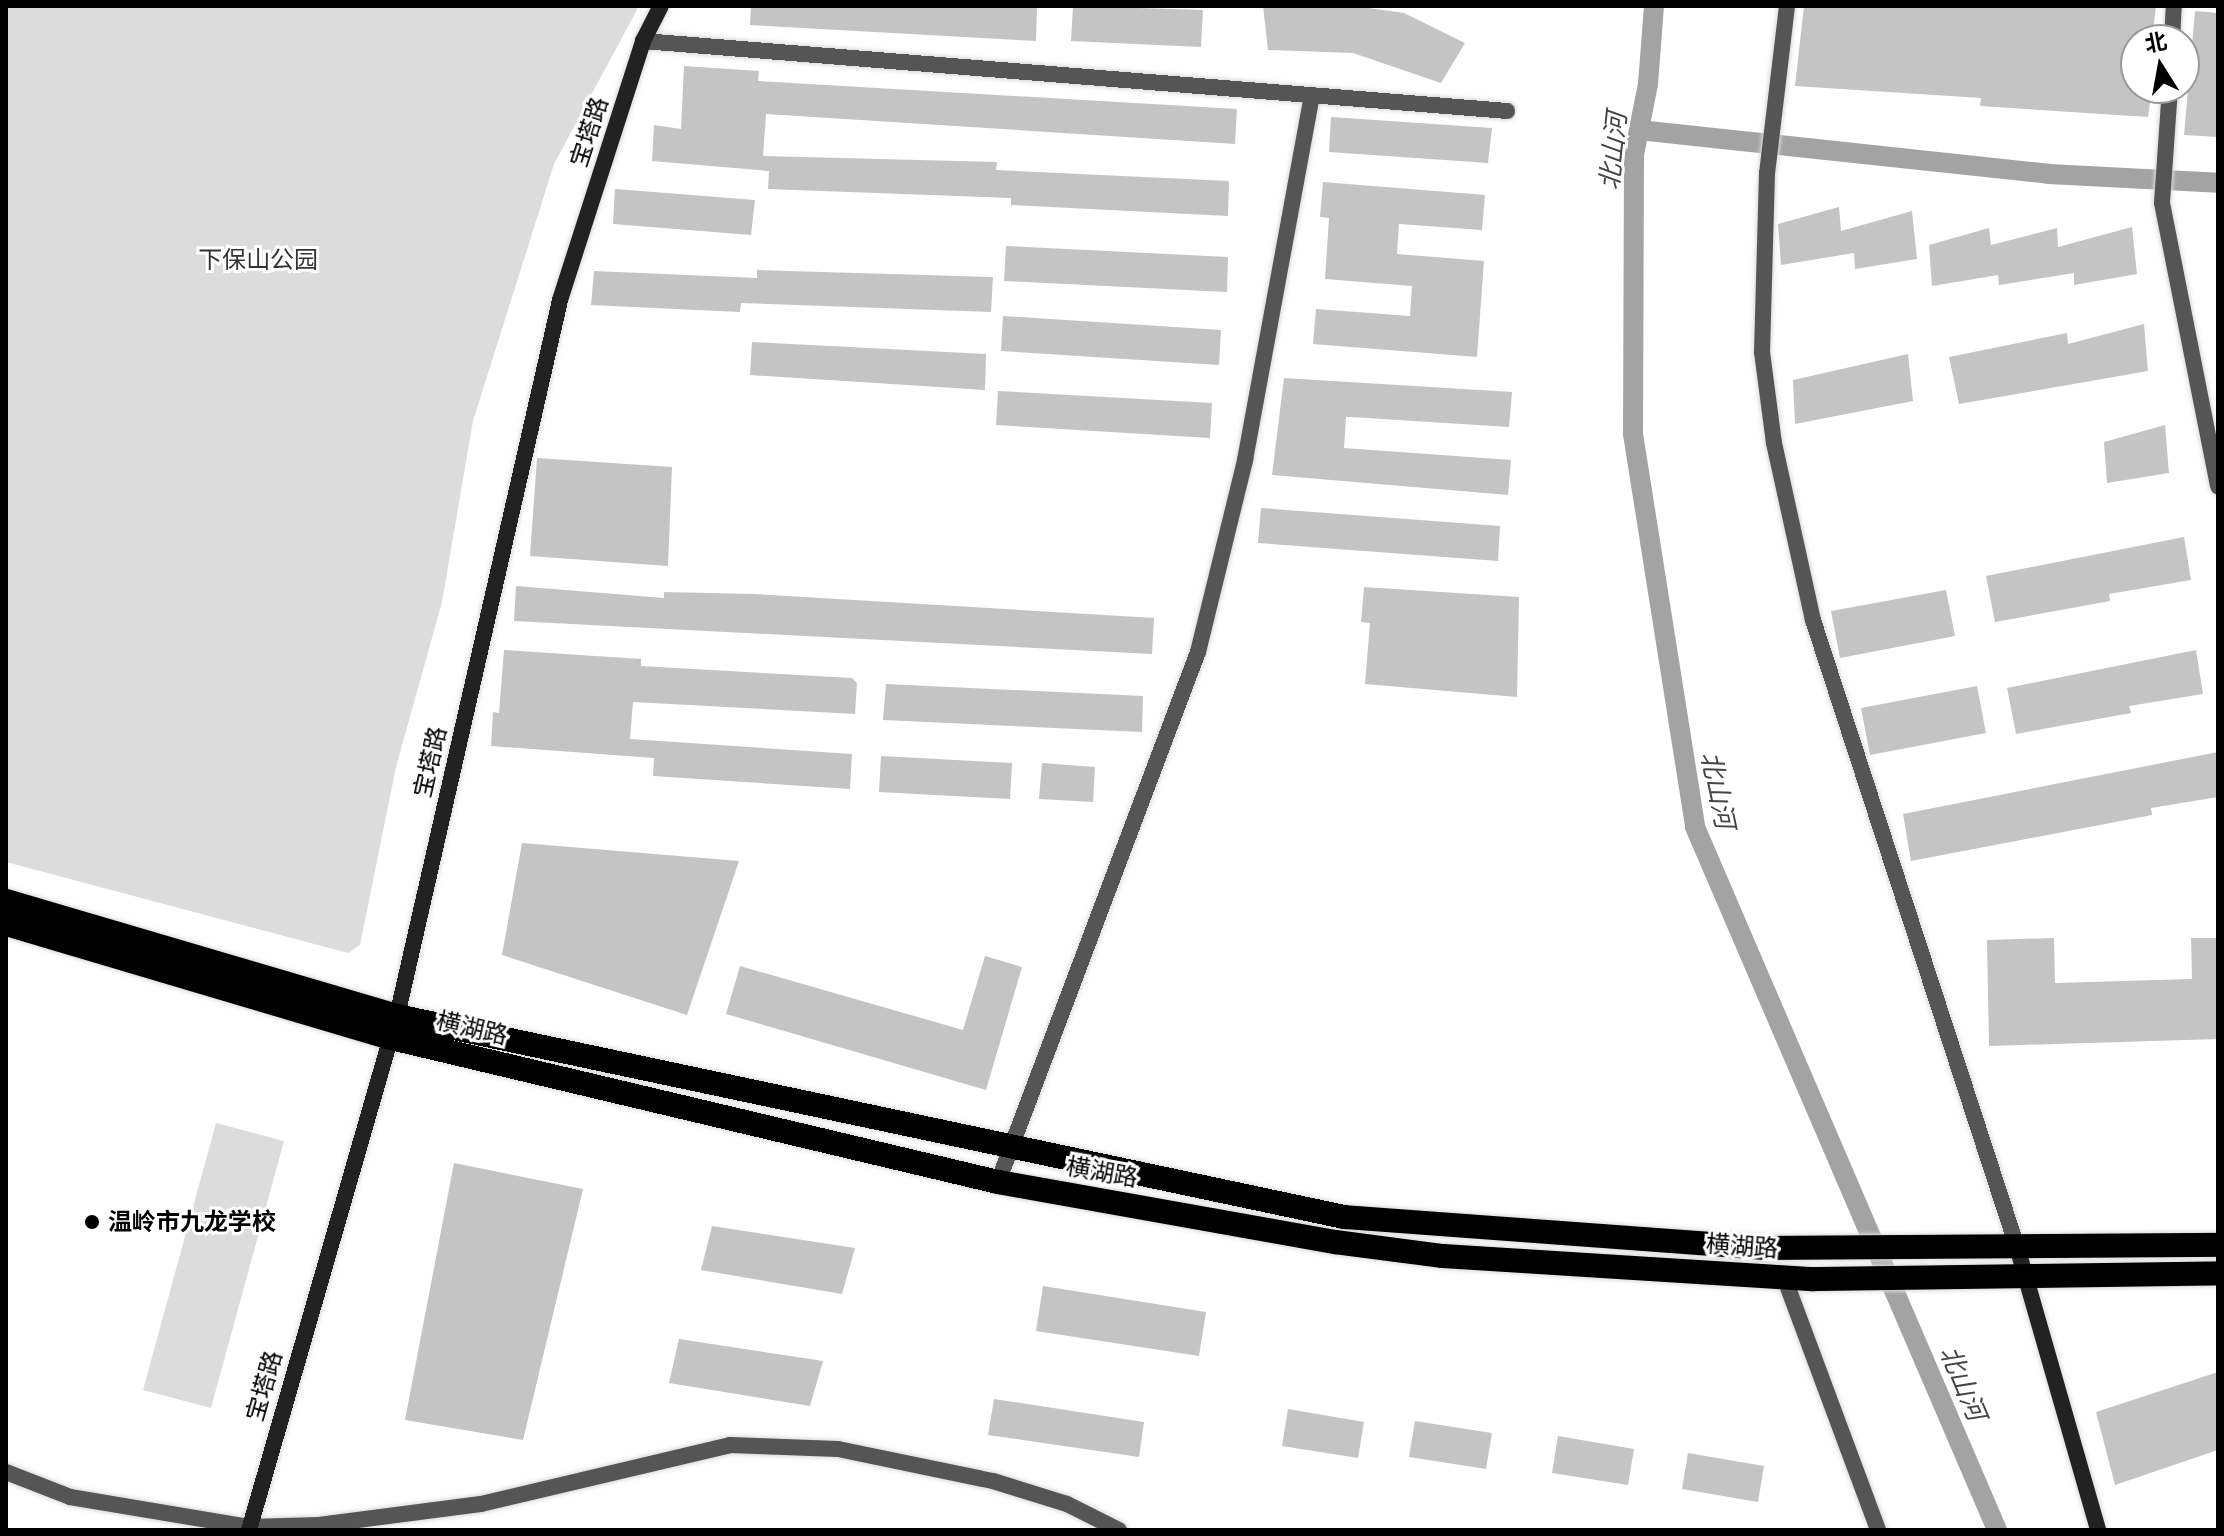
<!DOCTYPE html>
<html>
<head>
<meta charset="utf-8">
<style>
	body { margin:0 }
	#map { position:relative; width:2224px; height:1536px; overflow:hidden; background:#fff; font-family:Ubuntu,"Noto Sans SC",sans-serif }
	div>[style] { position:absolute }
	.green>* { inset:0; background:#dcdcdc }
	.canal>* { height:20px; margin:-10px; padding:0 10px; transform-origin:10px; border-radius:10px; background:#a3a3a3 }
	.building>* { inset:0; background:#c4c4c4 }
	.roads { filter:drop-shadow(0 0 2px #dbdbdb) drop-shadow(0 0 2px #dbdbdb) }
	.street>* { height:16px; margin:-8px; padding:0 8px; transform-origin:8px; border-radius:8px; background:#555 }
	.secondary>* { height:16px; margin:-8px; padding:0 8px; transform-origin:8px; border-radius:8px; background:#222 }
	.highway>* { height:24px; margin:-12px; padding:0 12px; transform-origin:12px; border-radius:12px; background:#000 }
	.dots>* { width:22px; height:22px; translate:-50% -50%; box-sizing:border-box; border:4px solid #fff; border-radius:50% }
	span { translate:-50% -50%; white-space:nowrap; text-align:center; line-height:1.15; -webkit-text-stroke:6px #fff; paint-order:stroke }
	.street-label { font-size:24px; color:#000 }
	.park-label { font-size:24px; color:#333 }
	.poi-label { font-size:24px; color:#000; font-weight:700 }
	.left { translate:0 -50%; text-align:left }
	.water-label { font-size:26px; color:#444; font-style:italic }
	.frame { position:absolute; inset:0; border:8px solid #000; pointer-events:none }
	.north { position:absolute; left:2120px; top:24px; width:80px; height:80px; box-sizing:border-box; background:#fff; border:2px solid #999; border-radius:50%; rotate:349deg; font-size:22px; font-weight:700; line-height:32px; text-align:center; color:#000 }
	.north::after { content:''; display:block; margin:auto; width:28px; height:36px; background:#000; clip-path:polygon(50% 0,100% 100%,50% 72%,0 100%) }
</style>
</head>
<body>
<div id="map">
	<div class="green">
		<div style="clip-path:polygon(6px 6px,639px 6px,554px 164px,473px 421px,442px 602px,396px 767px,360px 945px,348px 953px,6px 862px)"></div>
		<div style="clip-path:polygon(216px 1123px,284px 1141px,211px 1408px,143px 1390px)"></div>
	</div>
	<div class="canal">
		<div style="left:1654px;top:6px;width:78px;rotate:94.4deg"></div>
		<div style="left:1648px;top:84px;width:72px;rotate:101.2deg"></div>
		<div style="left:1634px;top:155px;width:279px;rotate:90.2deg"></div>
		<div style="left:1633px;top:434px;width:398px;rotate:81deg"></div>
		<div style="left:1695px;top:827px;width:765px;rotate:66.75deg"></div>
		<div style="left:1639px;top:130px;width:412px;rotate:6.1deg"></div>
		<div style="left:2049px;top:174px;width:169px;rotate:3deg"></div>
	</div>
	<div class="building">
		<div style="clip-path:polygon(751px 6px,1037px 6px,1036px 41px,750px 25px)"></div>
		<div style="clip-path:polygon(1073px 6px,1203px 10px,1201px 47px,1071px 41px)"></div>
		<div style="clip-path:polygon(1263px 6px,1355px 6px,1404px 13px,1465px 43px,1441px 83px,1353px 53px,1268px 50px)"></div>
		<div style="clip-path:polygon(1804px 6px,2156px 6px,2152px 40px,2136px 40px,2136px 88px,2152px 88px,2148px 117px,1980px 106px,1981px 98px,1795px 86px)"></div>
		<div style="clip-path:polygon(2195px 11px,2218px 13px,2218px 137px,2184px 135px)"></div>
		<div style="clip-path:polygon(684px 66px,759px 71px,758px 81px,1237px 109px,1235px 144px,766px 114px,763px 156px,997px 162px,996px 170px,1229px 181px,1228px 216px,1011px 205px,1011px 198px,768px 189px,769px 171px,652px 161px,654px 125px,681px 129px)"></div>
		<div style="clip-path:polygon(1331px 117px,1492px 128px,1488px 163px,1329px 152px)"></div>
		<div style="clip-path:polygon(1323px 182px,1485px 195px,1482px 230px,1399px 224px,1397px 254px,1484px 261px,1477px 357px,1313px 344px,1316px 309px,1410px 316px,1412px 286px,1325px 279px,1329px 218px,1320px 217px)"></div>
		<div style="clip-path:polygon(615px 189px,755px 200px,751px 235px,613px 224px)"></div>
		<div style="clip-path:polygon(1839px 207px,1841px 231px,1912px 211px,1917px 259px,1855px 269px,1854px 253px,1781px 265px,1778px 224px)"></div>
		<div style="clip-path:polygon(2132px 227px,2137px 274px,2074px 285px,2074px 273px,1999px 285px,1998px 275px,1932px 286px,1929px 245px,1989px 228px,1991px 245px,2057px 228px,2058px 247px)"></div>
		<div style="clip-path:polygon(1006px 246px,1228px 257px,1227px 292px,1004px 281px)"></div>
		<div style="clip-path:polygon(757px 270px,993px 277px,991px 312px,741px 303px,740px 312px,591px 305px,594px 271px,757px 278px)"></div>
		<div style="clip-path:polygon(1003px 316px,1221px 330px,1219px 365px,1001px 351px)"></div>
		<div style="clip-path:polygon(2144px 324px,2148px 371px,1959px 404px,1949px 357px,2067px 333px,2068px 344px)"></div>
		<div style="clip-path:polygon(752px 342px,986px 354px,985px 390px,750px 375px)"></div>
		<div style="clip-path:polygon(1908px 354px,1913px 401px,1795px 424px,1793px 380px)"></div>
		<div style="clip-path:polygon(1284px 378px,1512px 392px,1509px 427px,1351px 417px,1346px 417px,1344px 448px,1511px 460px,1508px 495px,1272px 475px)"></div>
		<div style="clip-path:polygon(998px 391px,1212px 403px,1210px 438px,996px 425px)"></div>
		<div style="clip-path:polygon(2165px 425px,2169px 473px,2107px 483px,2104px 442px)"></div>
		<div style="clip-path:polygon(537px 458px,672px 467px,668px 566px,530px 556px)"></div>
		<div style="clip-path:polygon(1261px 508px,1500px 526px,1498px 561px,1258px 543px)"></div>
		<div style="clip-path:polygon(2184px 537px,2191px 580px,2109px 594px,2110px 601px,1995px 622px,1986px 576px)"></div>
		<div style="clip-path:polygon(516px 586px,664px 598px,664px 592px,755px 594px,1154px 618px,1152px 654px,514px 621px)"></div>
		<div style="clip-path:polygon(1364px 587px,1519px 597px,1517px 697px,1365px 684px,1370px 623px,1361px 622px)"></div>
		<div style="clip-path:polygon(1946px 590px,1955px 636px,1840px 658px,1831px 611px)"></div>
		<div style="clip-path:polygon(504px 650px,641px 659px,641px 666px,852px 678px,857px 683px,855px 714px,633px 702px,630px 739px,852px 754px,850px 789px,653px 776px,654px 758px,491px 746px,493px 712px,499px 713px)"></div>
		<div style="clip-path:polygon(2196px 650px,2203px 694px,2129px 706px,2131px 713px,2016px 734px,2007px 688px)"></div>
		<div style="clip-path:polygon(886px 684px,1143px 696px,1142px 732px,883px 720px)"></div>
		<div style="clip-path:polygon(1977px 686px,1986px 733px,1870px 755px,1861px 708px)"></div>
		<div style="clip-path:polygon(2218px 752px,2218px 797px,2151px 808px,2152px 815px,1911px 861px,1903px 814px)"></div>
		<div style="clip-path:polygon(881px 756px,1012px 763px,1010px 799px,879px 792px)"></div>
		<div style="clip-path:polygon(1042px 763px,1095px 767px,1093px 802px,1039px 799px)"></div>
		<div style="clip-path:polygon(522px 843px,739px 861px,687px 1015px,502px 955px)"></div>
		<div style="clip-path:polygon(2054px 938px,2055px 983px,2192px 979px,2191px 938px,2218px 938px,2218px 1039px,1989px 1046px,1987px 940px)"></div>
		<div style="clip-path:polygon(985px 956px,1022px 967px,986px 1090px,726px 1014px,740px 966px,963px 1030px)"></div>
		<div style="clip-path:polygon(454px 1163px,583px 1189px,523px 1440px,405px 1420px)"></div>
		<div style="clip-path:polygon(712px 1226px,855px 1248px,842px 1294px,701px 1270px)"></div>
		<div style="clip-path:polygon(1043px 1286px,1206px 1312px,1199px 1356px,1036px 1331px)"></div>
		<div style="clip-path:polygon(679px 1339px,823px 1361px,810px 1406px,669px 1383px)"></div>
		<div style="clip-path:polygon(2218px 1372px,2218px 1450px,2115px 1485px,2096px 1412px)"></div>
		<div style="clip-path:polygon(994px 1399px,1144px 1422px,1139px 1457px,988px 1435px)"></div>
		<div style="clip-path:polygon(1288px 1409px,1364px 1422px,1358px 1458px,1282px 1446px)"></div>
		<div style="clip-path:polygon(1415px 1421px,1492px 1433px,1486px 1469px,1409px 1457px)"></div>
		<div style="clip-path:polygon(1558px 1436px,1634px 1449px,1628px 1485px,1552px 1473px)"></div>
		<div style="clip-path:polygon(1688px 1453px,1764px 1466px,1758px 1502px,1682px 1489px)"></div>
	</div>
	<div class="roads">
		<div class="street">
			<div style="left:1787px;top:6px;width:168px;rotate:96.8deg"></div>
			<div style="left:1767px;top:173px;width:179px;rotate:91.6deg"></div>
			<div style="left:1762px;top:352px;width:92px;rotate:82.5deg"></div>
			<div style="left:1774px;top:443px;width:181px;rotate:77.6deg"></div>
			<div style="left:1813px;top:620px;width:659px;rotate:71.98deg"></div>
			<div style="left:2172px;top:40px;width:34px;rotate:-87deg"></div>
			<div style="left:643px;top:41px;width:867px;rotate:4.63deg"></div>
			<div style="left:2170px;top:88px;width:115px;rotate:94deg"></div>
			<div style="left:2162px;top:203px;width:289px;rotate:78.8deg"></div>
			<div style="left:998px;top:1182px;width:566px;rotate:-69.33deg"></div>
			<div style="left:1198px;top:652px;width:198px;rotate:-76.2deg"></div>
			<div style="left:1245px;top:460px;width:371px;rotate:-79.6deg"></div>
			<div style="left:1784px;top:1277px;width:270px;rotate:69.6deg"></div>
			<div style="left:6px;top:1472px;width:69px;rotate:21.3deg"></div>
			<div style="left:70px;top:1497px;width:181px;rotate:9.5deg"></div>
			<div style="left:249px;top:1527px;width:70px;rotate:-1.6deg"></div>
			<div style="left:319px;top:1525px;width:163px;rotate:-7.4deg"></div>
			<div style="left:481px;top:1504px;width:256px;rotate:-13.3deg"></div>
			<div style="left:730px;top:1445px;width:108px;rotate:2.1deg"></div>
			<div style="left:838px;top:1449px;width:158px;rotate:11.7deg"></div>
			<div style="left:993px;top:1481px;width:77px;rotate:17.3deg"></div>
			<div style="left:1067px;top:1504px;width:58px;rotate:26.6deg"></div>
		</div>
		<div class="secondary">
			<div style="left:2017px;top:1247px;width:294px;rotate:74deg"></div>
			<div style="left:249px;top:1530px;width:535px;rotate:-73.94deg"></div>
			<div style="left:397px;top:1016px;width:734px;rotate:-77.17deg"></div>
			<div style="left:560px;top:300px;width:272px;rotate:-72.2deg"></div>
			<div style="left:643px;top:41px;width:39px;rotate:-63deg"></div>
		</div>
		<div class="highway">
			<div style="left:6px;top:901px;width:408px;rotate:16.4deg"></div>
			<div style="left:397px;top:1016px;width:968px;rotate:11.98deg"></div>
			<div style="left:1344px;top:1217px;width:428px;rotate:4.2deg"></div>
			<div style="left:1771px;top:1248px;width:447px;rotate:-0.4deg"></div>
			<div style="left:6px;top:924px;width:397px;rotate:16.5deg"></div>
			<div style="left:387px;top:1037px;width:628px;rotate:13.35deg"></div>
			<div style="left:998px;top:1182px;width:342px;rotate:10.1deg"></div>
			<div style="left:1335px;top:1242px;width:109px;rotate:7.4deg"></div>
			<div style="left:1443px;top:1256px;width:371px;rotate:3.6deg"></div>
			<div style="left:1813px;top:1279px;width:405px;rotate:-0.8deg"></div>
		</div>
	</div>
	<div class="dots">
		<div style="left:92px;top:1222px;background:#000"></div>
	</div>
	<div class="street-label">
		<span style="left:589px;top:132px;rotate:-72deg">宝塔路</span>
		<span style="left:430px;top:762px;rotate:-77deg">宝塔路</span>
		<span style="left:472px;top:1028px;rotate:13deg">横湖路</span>
		<span style="left:1102px;top:1172px;rotate:10deg">横湖路</span>
		<span style="left:1742px;top:1246px;rotate:4deg">横湖路</span>
		<span style="left:264px;top:1386px;rotate:-74deg">宝塔路</span>
	</div>
	<div class="park-label">
		<span style="left:258px;top:260px">下保山公园</span>
	</div>
	<div class="poi-label">
		<span class="left" style="left:108px;top:1222px">温岭市九龙学校</span>
	</div>
	<div class="water-label">
		<span style="left:1613px;top:151px;rotate:-84deg">北山河</span>
		<span style="left:1718px;top:790px;rotate:78deg">北山河</span>
		<span style="left:1963px;top:1383px;rotate:67deg">北山河</span>
	</div>
	<div class="frame"></div>
	<div class="north">北</div>
</div>
</body>
</html>
